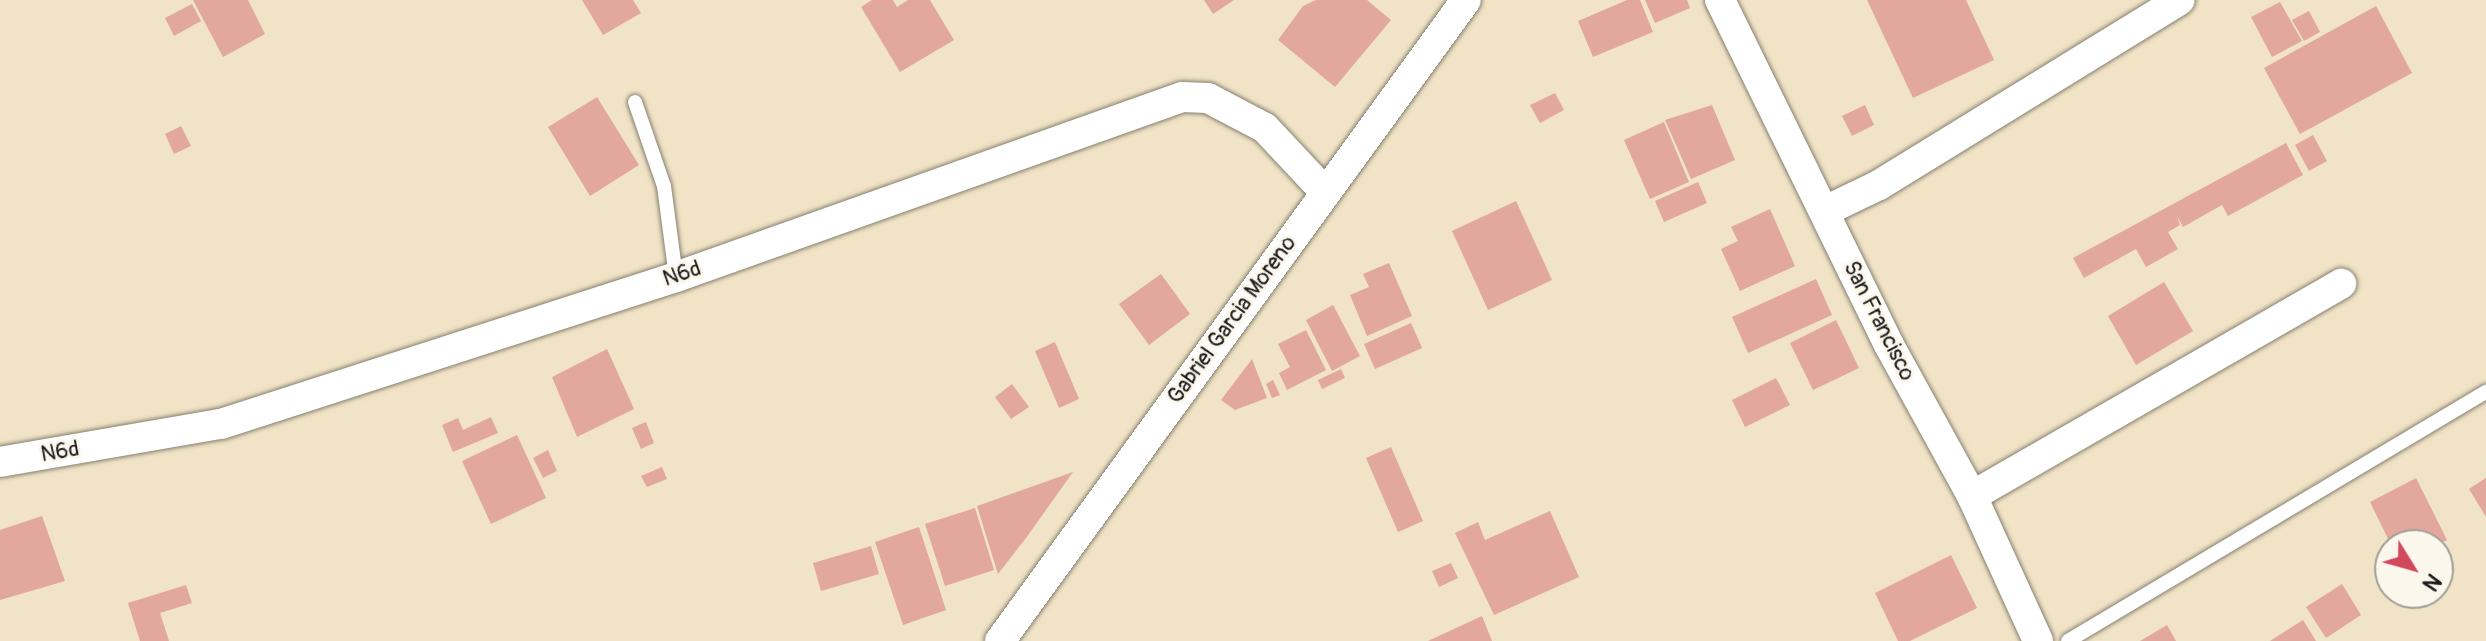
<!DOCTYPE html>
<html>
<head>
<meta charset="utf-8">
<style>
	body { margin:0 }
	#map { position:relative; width:2486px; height:641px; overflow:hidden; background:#f1e3c6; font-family:Pangolin,sans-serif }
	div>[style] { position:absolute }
	.building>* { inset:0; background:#e2a79d }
	.roads { filter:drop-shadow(0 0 2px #868071) drop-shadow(0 0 2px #868071) }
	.service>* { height:14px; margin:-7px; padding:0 7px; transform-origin:7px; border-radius:7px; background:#fff }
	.minor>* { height:30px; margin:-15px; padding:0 15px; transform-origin:15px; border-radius:15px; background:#fff }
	span { translate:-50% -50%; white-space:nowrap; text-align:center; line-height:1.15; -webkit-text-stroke:6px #fbf7ec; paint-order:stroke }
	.street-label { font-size:22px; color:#1c1c1c }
	.north { position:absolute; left:2374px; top:529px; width:80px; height:80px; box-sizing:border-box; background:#fbf7ec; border:2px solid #a29f99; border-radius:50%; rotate:127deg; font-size:22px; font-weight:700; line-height:32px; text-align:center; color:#1c1c1c }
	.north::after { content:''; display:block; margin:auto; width:28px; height:36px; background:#d1495b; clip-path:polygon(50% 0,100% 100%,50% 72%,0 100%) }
</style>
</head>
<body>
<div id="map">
	<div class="building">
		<div style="clip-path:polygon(193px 0,248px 0,265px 34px,223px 57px)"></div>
		<div style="clip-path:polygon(582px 0,633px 0,641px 13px,603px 35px)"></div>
		<div style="clip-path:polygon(872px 0,893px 0,897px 7px,908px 0,930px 0,954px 40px,900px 72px,861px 7px)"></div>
		<div style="clip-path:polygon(1204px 0,1234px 0,1213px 14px)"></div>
		<div style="clip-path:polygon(1316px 0,1367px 0,1391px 20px,1335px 87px,1278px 40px,1303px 6px)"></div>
		<div style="clip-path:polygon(1627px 0,1640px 0,1653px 32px,1593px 57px,1578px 21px)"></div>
		<div style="clip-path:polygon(1645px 0,1687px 0,1690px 8px,1655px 23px)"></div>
		<div style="clip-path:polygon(1867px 0,1966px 0,1994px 60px,1913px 98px)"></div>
		<div style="clip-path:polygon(2280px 2px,2302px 41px,2272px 57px,2251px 17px)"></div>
		<div style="clip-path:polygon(192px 4px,201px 21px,174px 36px,165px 18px)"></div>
		<div style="clip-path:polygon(2376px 6px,2412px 73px,2300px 134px,2264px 68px)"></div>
		<div style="clip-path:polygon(2309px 11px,2320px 32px,2304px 41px,2292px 20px)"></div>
		<div style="clip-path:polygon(1555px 93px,1564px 110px,1540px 123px,1530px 105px)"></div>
		<div style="clip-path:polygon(597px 97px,639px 165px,590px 196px,548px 127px)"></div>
		<div style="clip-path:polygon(1712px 105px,1735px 160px,1691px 179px,1665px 120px)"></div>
		<div style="clip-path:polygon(1865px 105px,1874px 125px,1852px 136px,1842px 116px)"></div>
		<div style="clip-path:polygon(1664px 122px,1689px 182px,1650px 199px,1624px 140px)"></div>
		<div style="clip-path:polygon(181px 126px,191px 146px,174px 154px,165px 134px)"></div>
		<div style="clip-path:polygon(2313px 135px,2327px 161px,2309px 171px,2295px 145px)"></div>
		<div style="clip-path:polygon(2286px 143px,2303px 175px,2228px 216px,2222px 205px,2183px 227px,2177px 216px,2180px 225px,2168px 232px,2178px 249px,2146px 267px,2136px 249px,2084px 278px,2073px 258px)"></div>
		<div style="clip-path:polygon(1698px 182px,1707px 203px,1664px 222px,1655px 201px)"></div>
		<div style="clip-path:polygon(1516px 201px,1552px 280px,1488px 310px,1452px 231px)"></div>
		<div style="clip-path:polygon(1770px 209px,1795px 266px,1740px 291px,1721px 249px,1738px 241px,1731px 227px)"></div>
		<div style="clip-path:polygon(1389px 263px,1412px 316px,1367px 336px,1350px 295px,1369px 287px,1363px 274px)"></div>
		<div style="clip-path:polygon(1161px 274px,1190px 314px,1149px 345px,1119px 304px)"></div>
		<div style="clip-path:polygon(1816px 279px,1832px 315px,1748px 353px,1732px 317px)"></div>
		<div style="clip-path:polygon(2164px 282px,2193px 331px,2136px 365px,2108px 316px)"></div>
		<div style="clip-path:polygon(1333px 305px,1360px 356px,1332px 371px,1306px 320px)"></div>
		<div style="clip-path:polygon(1836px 320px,1859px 368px,1813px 390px,1790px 343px)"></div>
		<div style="clip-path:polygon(1411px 323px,1422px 348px,1375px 369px,1364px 344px)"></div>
		<div style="clip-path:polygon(1306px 330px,1326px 370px,1287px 390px,1279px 373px,1290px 367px,1278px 344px)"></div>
		<div style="clip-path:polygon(1055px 342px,1079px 399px,1059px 408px,1035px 351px)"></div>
		<div style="clip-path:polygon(607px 349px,634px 409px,577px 437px,552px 377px)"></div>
		<div style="clip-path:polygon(1252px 359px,1267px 398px,1235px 410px,1221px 400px)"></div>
		<div style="clip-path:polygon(1341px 369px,1345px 378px,1322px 389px,1318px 380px)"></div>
		<div style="clip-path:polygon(1776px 378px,1790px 405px,1745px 427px,1732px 400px)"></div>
		<div style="clip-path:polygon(1273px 380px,1280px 395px,1272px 398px,1266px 384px)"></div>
		<div style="clip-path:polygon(1012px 384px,1029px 407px,1011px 419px,995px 397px)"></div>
		<div style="clip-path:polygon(491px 417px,498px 433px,453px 452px,442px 425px,458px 418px,463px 430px)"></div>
		<div style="clip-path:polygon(646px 422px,654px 443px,641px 449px,632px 428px)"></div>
		<div style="clip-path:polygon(517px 435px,546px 498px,491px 524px,462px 461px)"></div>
		<div style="clip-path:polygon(1391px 447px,1423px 521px,1398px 532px,1366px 458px)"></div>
		<div style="clip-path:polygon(548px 450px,557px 471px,543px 478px,533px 458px)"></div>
		<div style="clip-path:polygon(662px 467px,667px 479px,647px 487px,641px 476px)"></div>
		<div style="clip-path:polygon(1073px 472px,1026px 538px,998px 574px,977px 506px)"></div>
		<div style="clip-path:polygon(2416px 478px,2447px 540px,2437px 545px,2391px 545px,2370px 502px)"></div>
		<div style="clip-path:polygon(2486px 478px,2486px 517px,2469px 489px)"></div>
		<div style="clip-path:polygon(975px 508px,994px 570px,945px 586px,925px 524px)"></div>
		<div style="clip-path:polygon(1550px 511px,1579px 577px,1494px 615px,1455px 533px,1478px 522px,1485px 540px)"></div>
		<div style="clip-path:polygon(42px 516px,65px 581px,0 600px,0 530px)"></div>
		<div style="clip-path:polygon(919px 527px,946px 610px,903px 625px,875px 542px)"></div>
		<div style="clip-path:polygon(871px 546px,879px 574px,821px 591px,813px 563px)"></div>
		<div style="clip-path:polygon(1951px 555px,1977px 608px,1910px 641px,1898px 641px,1875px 593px)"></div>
		<div style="clip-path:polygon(1451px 563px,1458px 578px,1439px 587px,1432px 571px)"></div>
		<div style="clip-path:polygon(2342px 584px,2361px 615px,2326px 638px,2306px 607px)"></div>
		<div style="clip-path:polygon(186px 585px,192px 603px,160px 613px,169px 641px,140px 641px,128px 603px)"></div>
		<div style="clip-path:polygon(1482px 616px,1492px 641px,1428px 641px)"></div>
		<div style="clip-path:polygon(2303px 620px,2316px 641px,2270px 641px)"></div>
		<div style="clip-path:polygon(2167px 625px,2176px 641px,2140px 641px)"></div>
	</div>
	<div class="roads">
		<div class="service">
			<div style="left:635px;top:102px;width:89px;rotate:71deg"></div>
			<div style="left:664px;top:186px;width:92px;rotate:82.5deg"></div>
			<div style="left:2068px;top:641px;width:487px;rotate:-30.8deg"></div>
		</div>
		<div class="minor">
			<div style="left:1720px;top:0;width:384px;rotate:63.9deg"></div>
			<div style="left:1889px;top:345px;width:172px;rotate:61.2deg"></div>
			<div style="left:1972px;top:496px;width:159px;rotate:65.5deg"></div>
			<div style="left:1825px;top:211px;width:60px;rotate:-25.7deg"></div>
			<div style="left:1879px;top:185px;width:353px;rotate:-31.6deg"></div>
			<div style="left:0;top:462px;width:224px;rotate:-9.8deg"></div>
			<div style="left:221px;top:424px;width:478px;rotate:-17.9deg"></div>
			<div style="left:676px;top:277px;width:537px;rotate:-19.58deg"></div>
			<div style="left:1182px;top:97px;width:26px;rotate:2deg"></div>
			<div style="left:1208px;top:98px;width:64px;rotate:27.8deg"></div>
			<div style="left:1265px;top:128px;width:88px;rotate:46.8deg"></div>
			<div style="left:1972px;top:496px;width:426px;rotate:-29.9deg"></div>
			<div style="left:1000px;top:641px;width:792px;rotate:-53.98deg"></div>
		</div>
	</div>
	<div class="street-label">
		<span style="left:682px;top:274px;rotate:-19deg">N6d</span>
		<span style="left:1232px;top:320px;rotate:-54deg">Gabriel Garcia Moreno</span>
		<span style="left:1879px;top:321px;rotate:63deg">San Francisco</span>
		<span style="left:60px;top:452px;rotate:-10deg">N6d</span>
	</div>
	<div class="north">N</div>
</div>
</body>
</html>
